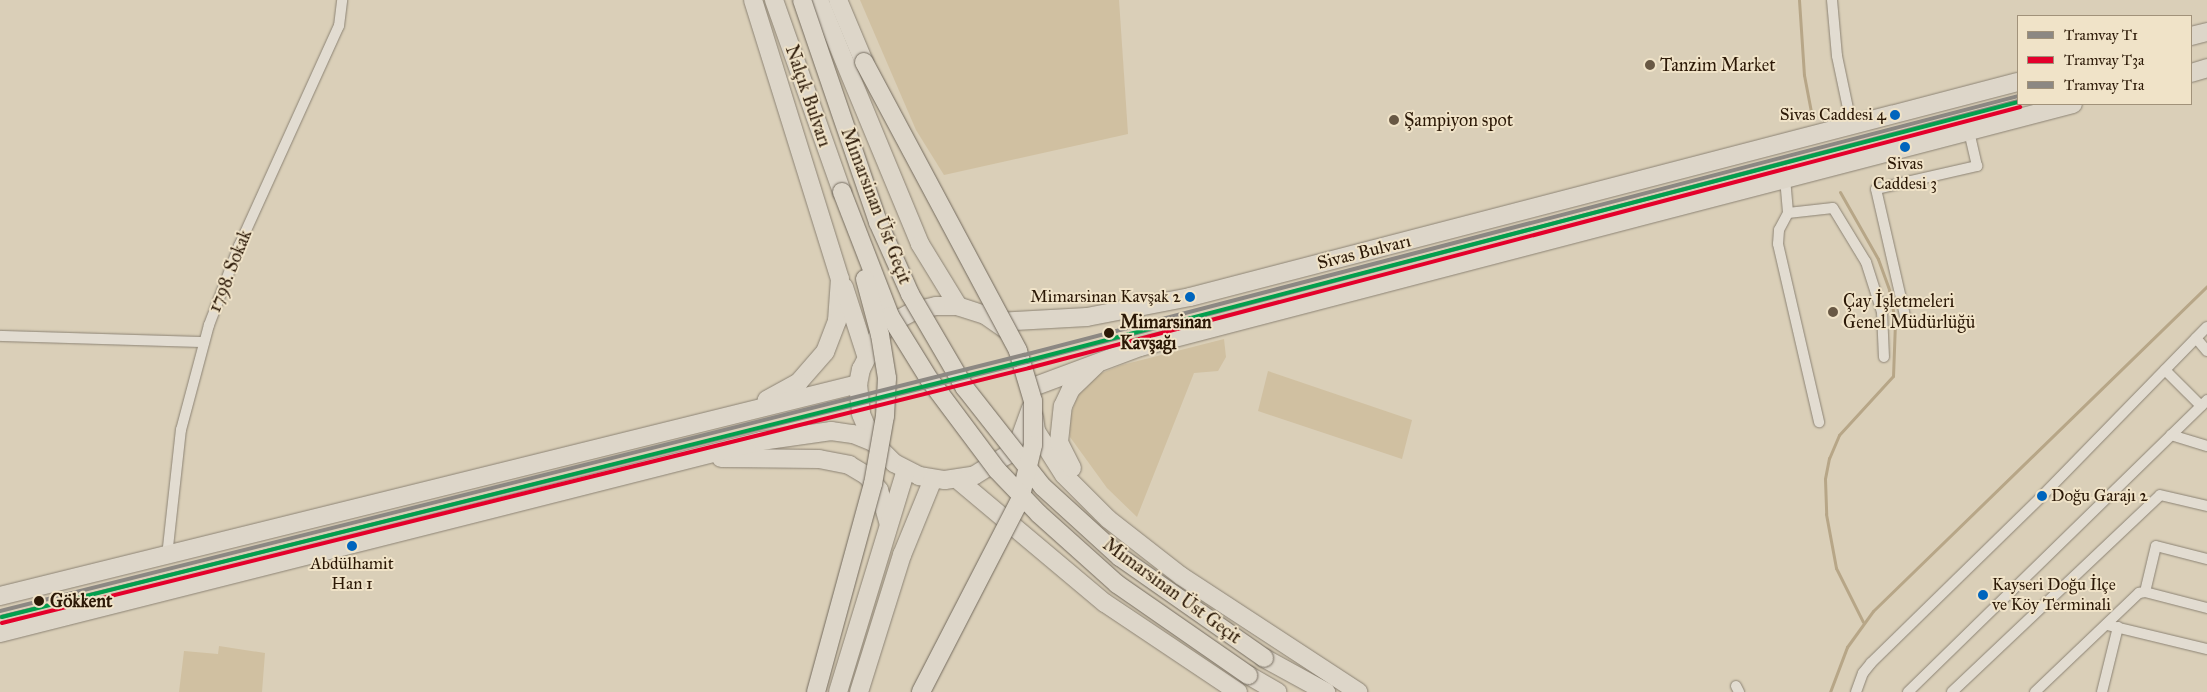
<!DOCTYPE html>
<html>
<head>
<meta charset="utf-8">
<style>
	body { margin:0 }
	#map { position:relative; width:2207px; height:692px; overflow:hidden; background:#dacfb8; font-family:"IM FELL Great Primer",serif }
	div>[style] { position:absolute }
	.green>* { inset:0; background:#d0c0a1 }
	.stream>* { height:3px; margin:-1.5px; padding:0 1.5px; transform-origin:1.5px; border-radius:1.5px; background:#b7a687 }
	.roads { filter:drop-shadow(0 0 1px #8c8374) drop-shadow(0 0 1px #8c8374) }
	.street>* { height:10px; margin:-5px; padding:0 5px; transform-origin:5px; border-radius:5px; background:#e2dcd1 }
	.highway>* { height:18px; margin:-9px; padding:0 9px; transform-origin:9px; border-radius:9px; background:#ddd6c9 }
	.bridges { filter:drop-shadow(0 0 1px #736a5d) drop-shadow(0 0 1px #736a5d) }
	.highway-bridge>* { height:18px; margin:-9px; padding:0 9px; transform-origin:9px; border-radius:9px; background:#ddd6c9 }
	.tram-1>* { height:4px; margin:-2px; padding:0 2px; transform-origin:2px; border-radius:2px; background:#8c8883 }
	.tram-2>* { height:4px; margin:-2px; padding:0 2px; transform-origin:2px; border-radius:2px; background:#e4002b }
	.tram-3>* { height:4px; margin:-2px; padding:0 2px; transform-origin:2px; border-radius:2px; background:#8c8883 }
	.tram-4>* { height:4px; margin:-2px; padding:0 2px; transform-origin:2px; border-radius:2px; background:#029f4d }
	.dots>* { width:14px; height:14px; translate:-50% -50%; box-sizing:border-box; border:2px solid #f0e3c8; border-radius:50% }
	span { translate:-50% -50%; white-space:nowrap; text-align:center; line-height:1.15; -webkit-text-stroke:4px #f0e3c8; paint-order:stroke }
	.bus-label { font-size:17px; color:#2b1806 }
	.right { translate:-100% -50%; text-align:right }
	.left { translate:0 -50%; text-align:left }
	.poi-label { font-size:18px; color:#2b1806 }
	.street-label { font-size:18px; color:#2b1806 }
	.stop-label { font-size:18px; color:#2b1806; font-weight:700 }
	.legend { position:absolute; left:2017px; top:15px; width:175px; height:90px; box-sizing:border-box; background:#f0e3c8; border:1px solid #a1927a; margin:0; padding:6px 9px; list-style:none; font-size:15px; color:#2b1806 }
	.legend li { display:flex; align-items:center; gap:10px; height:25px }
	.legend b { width:25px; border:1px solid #a1927a }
</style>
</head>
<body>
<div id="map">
	<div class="green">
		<div style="clip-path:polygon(860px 0,1119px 0,1128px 134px,944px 175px,916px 130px)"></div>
		<div style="clip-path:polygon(1224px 339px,1226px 357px,1218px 371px,1194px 373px,1137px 517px,1107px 488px,1070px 437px,1069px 421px,1078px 393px,1099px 374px,1122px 365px)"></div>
		<div style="clip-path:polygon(1268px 371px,1412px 420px,1402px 459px,1258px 411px)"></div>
		<div style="clip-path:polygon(219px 646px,265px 653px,262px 692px,179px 692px,184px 651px,218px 654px)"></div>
	</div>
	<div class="stream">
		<div style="left:1799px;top:0;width:75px;rotate:86.2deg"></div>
		<div style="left:1804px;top:75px;width:43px;rotate:79.2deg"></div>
		<div style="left:1840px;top:192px;width:77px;rotate:60.4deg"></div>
		<div style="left:1878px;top:259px;width:33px;rotate:70deg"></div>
		<div style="left:1889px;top:290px;width:33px;rotate:79deg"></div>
		<div style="left:1895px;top:322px;width:54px;rotate:92.1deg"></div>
		<div style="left:1893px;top:376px;width:80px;rotate:132.5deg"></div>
		<div style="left:1839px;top:435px;width:25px;rotate:113deg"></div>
		<div style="left:1829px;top:458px;width:21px;rotate:101deg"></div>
		<div style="left:1825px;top:479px;width:35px;rotate:88deg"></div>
		<div style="left:1826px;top:514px;width:55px;rotate:79.5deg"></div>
		<div style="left:1836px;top:568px;width:60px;rotate:63.4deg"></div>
		<div style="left:1830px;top:692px;width:48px;rotate:-69.3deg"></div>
		<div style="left:1847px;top:647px;width:44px;rotate:-54.2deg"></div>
		<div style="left:1873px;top:611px;width:466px;rotate:-44.2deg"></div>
	</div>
	<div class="roads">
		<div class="street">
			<div style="left:1832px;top:0;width:56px;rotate:84.9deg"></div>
			<div style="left:1837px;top:56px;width:73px;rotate:78.1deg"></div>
			<div style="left:1785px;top:178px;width:35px;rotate:85deg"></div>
			<div style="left:1788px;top:213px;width:45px;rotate:-6.3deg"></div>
			<div style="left:1833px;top:208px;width:63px;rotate:58.6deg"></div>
			<div style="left:1866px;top:262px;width:52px;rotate:72.3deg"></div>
			<div style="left:1882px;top:312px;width:45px;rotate:87.5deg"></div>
			<div style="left:1788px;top:213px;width:19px;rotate:118deg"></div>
			<div style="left:1779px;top:230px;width:14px;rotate:94deg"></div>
			<div style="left:1778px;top:244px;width:183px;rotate:77deg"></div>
			<div style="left:1906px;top:320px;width:134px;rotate:-102.9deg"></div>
			<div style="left:1876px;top:189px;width:104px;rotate:-12.8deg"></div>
			<div style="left:1977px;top:166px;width:36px;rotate:-103deg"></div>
			<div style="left:0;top:336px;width:204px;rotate:1.7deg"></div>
			<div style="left:2196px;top:338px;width:17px;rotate:50deg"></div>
			<div style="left:2165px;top:370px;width:51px;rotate:45deg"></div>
			<div style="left:2171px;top:435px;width:38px;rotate:17deg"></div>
			<div style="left:167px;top:556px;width:127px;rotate:-83.7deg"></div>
			<div style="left:181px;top:430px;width:109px;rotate:-75.1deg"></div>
			<div style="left:209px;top:325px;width:85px;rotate:-69.2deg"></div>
			<div style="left:239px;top:246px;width:242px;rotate:-65.6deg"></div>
			<div style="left:339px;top:26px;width:26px;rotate:-83deg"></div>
			<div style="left:2145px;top:592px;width:47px;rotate:-76.6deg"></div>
			<div style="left:2156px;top:546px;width:53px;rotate:14.3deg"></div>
			<div style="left:2107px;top:625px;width:103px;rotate:13.5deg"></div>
			<div style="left:1736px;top:686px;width:7px;rotate:63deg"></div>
			<div style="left:1856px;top:692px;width:20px;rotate:-70deg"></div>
			<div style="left:1863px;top:673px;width:13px;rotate:-51deg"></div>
			<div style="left:1871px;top:663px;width:239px;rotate:-44.3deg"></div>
			<div style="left:2042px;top:496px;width:236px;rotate:-45.7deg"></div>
			<div style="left:1908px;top:692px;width:418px;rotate:-44.3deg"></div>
			<div style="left:1952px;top:692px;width:286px;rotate:-43.4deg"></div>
			<div style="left:2160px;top:495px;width:48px;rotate:13.2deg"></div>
			<div style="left:2035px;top:692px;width:144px;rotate:-43.6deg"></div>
			<div style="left:2139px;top:593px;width:6px;rotate:-9deg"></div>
			<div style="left:2145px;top:592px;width:64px;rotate:14.5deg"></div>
			<div style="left:2102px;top:692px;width:67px;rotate:-76.2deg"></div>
		</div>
		<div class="highway">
			<div style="left:753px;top:0;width:292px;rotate:72.7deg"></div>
			<div style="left:840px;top:279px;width:42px;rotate:94.1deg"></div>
			<div style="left:837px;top:321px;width:33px;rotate:111deg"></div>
			<div style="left:825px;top:352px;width:40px;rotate:131deg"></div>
			<div style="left:799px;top:382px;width:37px;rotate:151deg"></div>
			<div style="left:774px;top:0;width:204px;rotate:70.5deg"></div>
			<div style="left:819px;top:0;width:264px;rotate:67.5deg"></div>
			<div style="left:920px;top:244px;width:73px;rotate:58.5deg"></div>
			<div style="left:838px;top:0;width:67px;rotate:67.2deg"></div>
			<div style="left:2191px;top:36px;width:16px;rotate:-14deg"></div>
			<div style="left:2191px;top:73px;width:17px;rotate:-17deg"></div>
			<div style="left:844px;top:287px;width:71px;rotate:72.1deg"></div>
			<div style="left:997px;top:322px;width:90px;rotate:-3.2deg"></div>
			<div style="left:1087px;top:317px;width:105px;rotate:-11deg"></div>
			<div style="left:1190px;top:297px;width:855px;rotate:-14.56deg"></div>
			<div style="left:1005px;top:329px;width:24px;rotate:-145deg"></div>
			<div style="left:985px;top:315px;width:28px;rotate:-162deg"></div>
			<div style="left:958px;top:306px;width:22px;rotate:180deg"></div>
			<div style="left:936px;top:306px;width:23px;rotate:167deg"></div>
			<div style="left:914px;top:311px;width:21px;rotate:152deg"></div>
			<div style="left:895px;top:321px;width:23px;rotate:139deg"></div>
			<div style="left:878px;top:336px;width:37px;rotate:117deg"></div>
			<div style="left:861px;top:369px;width:15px;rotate:101deg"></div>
			<div style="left:858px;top:384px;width:30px;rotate:84deg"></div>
			<div style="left:861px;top:414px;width:30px;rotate:67deg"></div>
			<div style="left:873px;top:442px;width:30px;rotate:45deg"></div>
			<div style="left:894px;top:463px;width:28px;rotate:27deg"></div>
			<div style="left:919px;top:476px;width:26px;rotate:9deg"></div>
			<div style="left:945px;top:480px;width:30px;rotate:-9deg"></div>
			<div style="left:975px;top:475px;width:38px;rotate:-32deg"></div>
			<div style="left:1007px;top:455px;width:18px;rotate:-49deg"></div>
			<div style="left:1019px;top:441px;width:35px;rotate:-70deg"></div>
			<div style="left:1033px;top:387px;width:114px;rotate:-20.5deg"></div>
			<div style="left:1140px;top:347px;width:964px;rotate:-14.6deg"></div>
			<div style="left:1034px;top:417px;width:14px;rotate:82deg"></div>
			<div style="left:1036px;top:431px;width:52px;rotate:57.5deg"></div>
			<div style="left:1064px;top:475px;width:62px;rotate:45deg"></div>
			<div style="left:1108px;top:519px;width:93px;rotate:38deg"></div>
			<div style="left:1181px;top:576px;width:212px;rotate:33.2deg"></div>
			<div style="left:721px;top:458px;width:98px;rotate:0.6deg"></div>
			<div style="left:819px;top:459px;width:31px;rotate:11deg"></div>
			<div style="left:849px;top:465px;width:21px;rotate:31deg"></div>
			<div style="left:867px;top:476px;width:18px;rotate:49deg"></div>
			<div style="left:879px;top:490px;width:35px;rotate:74deg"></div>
			<div style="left:1072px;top:468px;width:29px;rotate:-117deg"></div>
			<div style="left:1059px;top:442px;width:36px;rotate:-84deg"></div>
			<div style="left:1063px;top:406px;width:19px;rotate:-65deg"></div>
			<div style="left:1071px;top:389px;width:35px;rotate:-44deg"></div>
			<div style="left:957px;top:479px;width:193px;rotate:40deg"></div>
			<div style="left:1105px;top:603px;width:160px;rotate:33.8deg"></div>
			<div style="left:0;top:596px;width:884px;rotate:-13.88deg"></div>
			<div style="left:0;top:633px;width:785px;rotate:-14.16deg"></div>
			<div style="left:761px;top:441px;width:71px;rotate:-8.1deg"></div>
			<div style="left:831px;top:431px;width:22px;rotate:8deg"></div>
			<div style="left:853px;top:434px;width:22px;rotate:22deg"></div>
			<div style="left:1264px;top:658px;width:71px;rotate:28.7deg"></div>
			<div style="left:1248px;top:675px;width:34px;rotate:30deg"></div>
			<div style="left:838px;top:692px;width:232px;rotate:-73deg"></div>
			<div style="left:859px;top:692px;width:144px;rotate:-72.6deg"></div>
			<div style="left:902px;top:555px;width:82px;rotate:-67.8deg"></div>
		</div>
	</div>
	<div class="bridges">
		<div class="highway-bridge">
			<div style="left:802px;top:0;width:235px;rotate:71.1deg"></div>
			<div style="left:878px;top:222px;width:79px;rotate:66deg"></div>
			<div style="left:910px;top:294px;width:109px;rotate:59.7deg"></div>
			<div style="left:965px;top:388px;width:126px;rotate:51.8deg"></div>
			<div style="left:1043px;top:487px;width:104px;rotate:42.3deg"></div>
			<div style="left:1120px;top:557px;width:176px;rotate:35deg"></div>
			<div style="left:864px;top:62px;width:327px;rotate:61.9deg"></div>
			<div style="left:1018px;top:351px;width:52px;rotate:73.3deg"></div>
			<div style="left:1033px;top:401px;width:44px;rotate:90deg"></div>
			<div style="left:1033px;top:445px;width:57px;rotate:103.3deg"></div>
			<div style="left:1020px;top:500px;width:216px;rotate:117.3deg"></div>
			<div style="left:842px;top:192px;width:133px;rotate:68.8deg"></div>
			<div style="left:890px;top:316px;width:74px;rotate:58.2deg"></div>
			<div style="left:929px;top:379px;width:114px;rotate:53.2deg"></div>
			<div style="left:997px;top:470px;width:61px;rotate:46.3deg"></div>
			<div style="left:1039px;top:514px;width:105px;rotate:41.9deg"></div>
			<div style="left:1117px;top:584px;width:160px;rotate:34.8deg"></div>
			<div style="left:816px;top:692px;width:216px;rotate:-74.7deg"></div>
			<div style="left:873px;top:484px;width:69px;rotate:-80deg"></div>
			<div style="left:885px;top:416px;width:38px;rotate:-87deg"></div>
			<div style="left:887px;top:378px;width:44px;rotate:-99.2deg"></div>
			<div style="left:880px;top:335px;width:58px;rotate:-105deg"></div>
		</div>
	</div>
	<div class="tram-1">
		<div style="left:0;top:617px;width:1058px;rotate:-13.94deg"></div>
		<div style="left:1027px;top:362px;width:1025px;rotate:-14.75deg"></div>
	</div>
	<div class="tram-2">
		<div style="left:2px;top:623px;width:1058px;rotate:-13.94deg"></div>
		<div style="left:1029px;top:368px;width:1025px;rotate:-14.75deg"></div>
	</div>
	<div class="tram-3">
		<div style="left:0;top:611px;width:1056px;rotate:-14.04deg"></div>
		<div style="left:1024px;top:355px;width:1027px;rotate:-14.6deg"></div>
	</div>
	<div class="tram-4">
		<div style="left:2px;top:617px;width:1056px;rotate:-14.04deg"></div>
		<div style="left:1026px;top:361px;width:1025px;rotate:-14.63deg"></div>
	</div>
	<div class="dots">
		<div style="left:1650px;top:65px;background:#685844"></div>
		<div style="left:1895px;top:115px;background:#0065bd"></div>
		<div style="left:1394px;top:120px;background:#685844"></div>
		<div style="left:1905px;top:147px;background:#0065bd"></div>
		<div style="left:1190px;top:297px;background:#0065bd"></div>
		<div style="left:1833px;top:312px;background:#685844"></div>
		<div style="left:1109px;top:333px;background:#2b1806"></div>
		<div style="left:2042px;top:496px;background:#0065bd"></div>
		<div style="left:352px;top:546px;background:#0065bd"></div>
		<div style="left:1983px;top:595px;background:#0065bd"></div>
		<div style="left:39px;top:601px;background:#2b1806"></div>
	</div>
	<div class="bus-label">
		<span class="right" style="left:1886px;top:115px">Sivas Caddesi 4</span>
		<span style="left:1905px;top:174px">Sivas<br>Caddesi 3</span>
		<span class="right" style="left:1181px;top:297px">Mimarsinan Kavşak 2</span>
		<span class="left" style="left:2051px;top:496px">Doğu Garajı 2</span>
		<span style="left:352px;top:574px">Abdülhamit<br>Han 1</span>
		<span class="left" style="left:1992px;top:595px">Kayseri Doğu İlçe<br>ve Köy Terminali</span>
	</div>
	<div class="poi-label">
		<span class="left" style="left:1660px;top:65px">Tanzim Market</span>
		<span class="left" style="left:1404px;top:120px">Şampiyon spot</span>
		<span class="left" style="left:1843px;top:312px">Çay İşletmeleri<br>Genel Müdürlüğü</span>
	</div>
	<div class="street-label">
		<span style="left:808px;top:96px;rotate:71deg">Nalçık Bulvarı</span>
		<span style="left:876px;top:206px;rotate:69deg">Mimarsinan Üst Geçit</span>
		<span style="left:1364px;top:252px;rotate:-14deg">Sivas Bulvarı</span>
		<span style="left:230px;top:271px;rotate:-68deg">1798. Sokak</span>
		<span style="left:1172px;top:591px;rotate:36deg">Mimarsinan Üst Geçit</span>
	</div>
	<div class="stop-label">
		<span class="left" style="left:1120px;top:333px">Mimarsinan<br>Kavşağı</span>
		<span class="left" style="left:50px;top:601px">Gökkent</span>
	</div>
	<ul class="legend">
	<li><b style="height:6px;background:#8c8883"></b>Tramvay T1</li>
	<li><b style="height:6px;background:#e4002b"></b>Tramvay T3a</li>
	<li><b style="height:6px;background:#8c8883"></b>Tramvay T1a</li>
	</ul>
</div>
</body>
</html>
